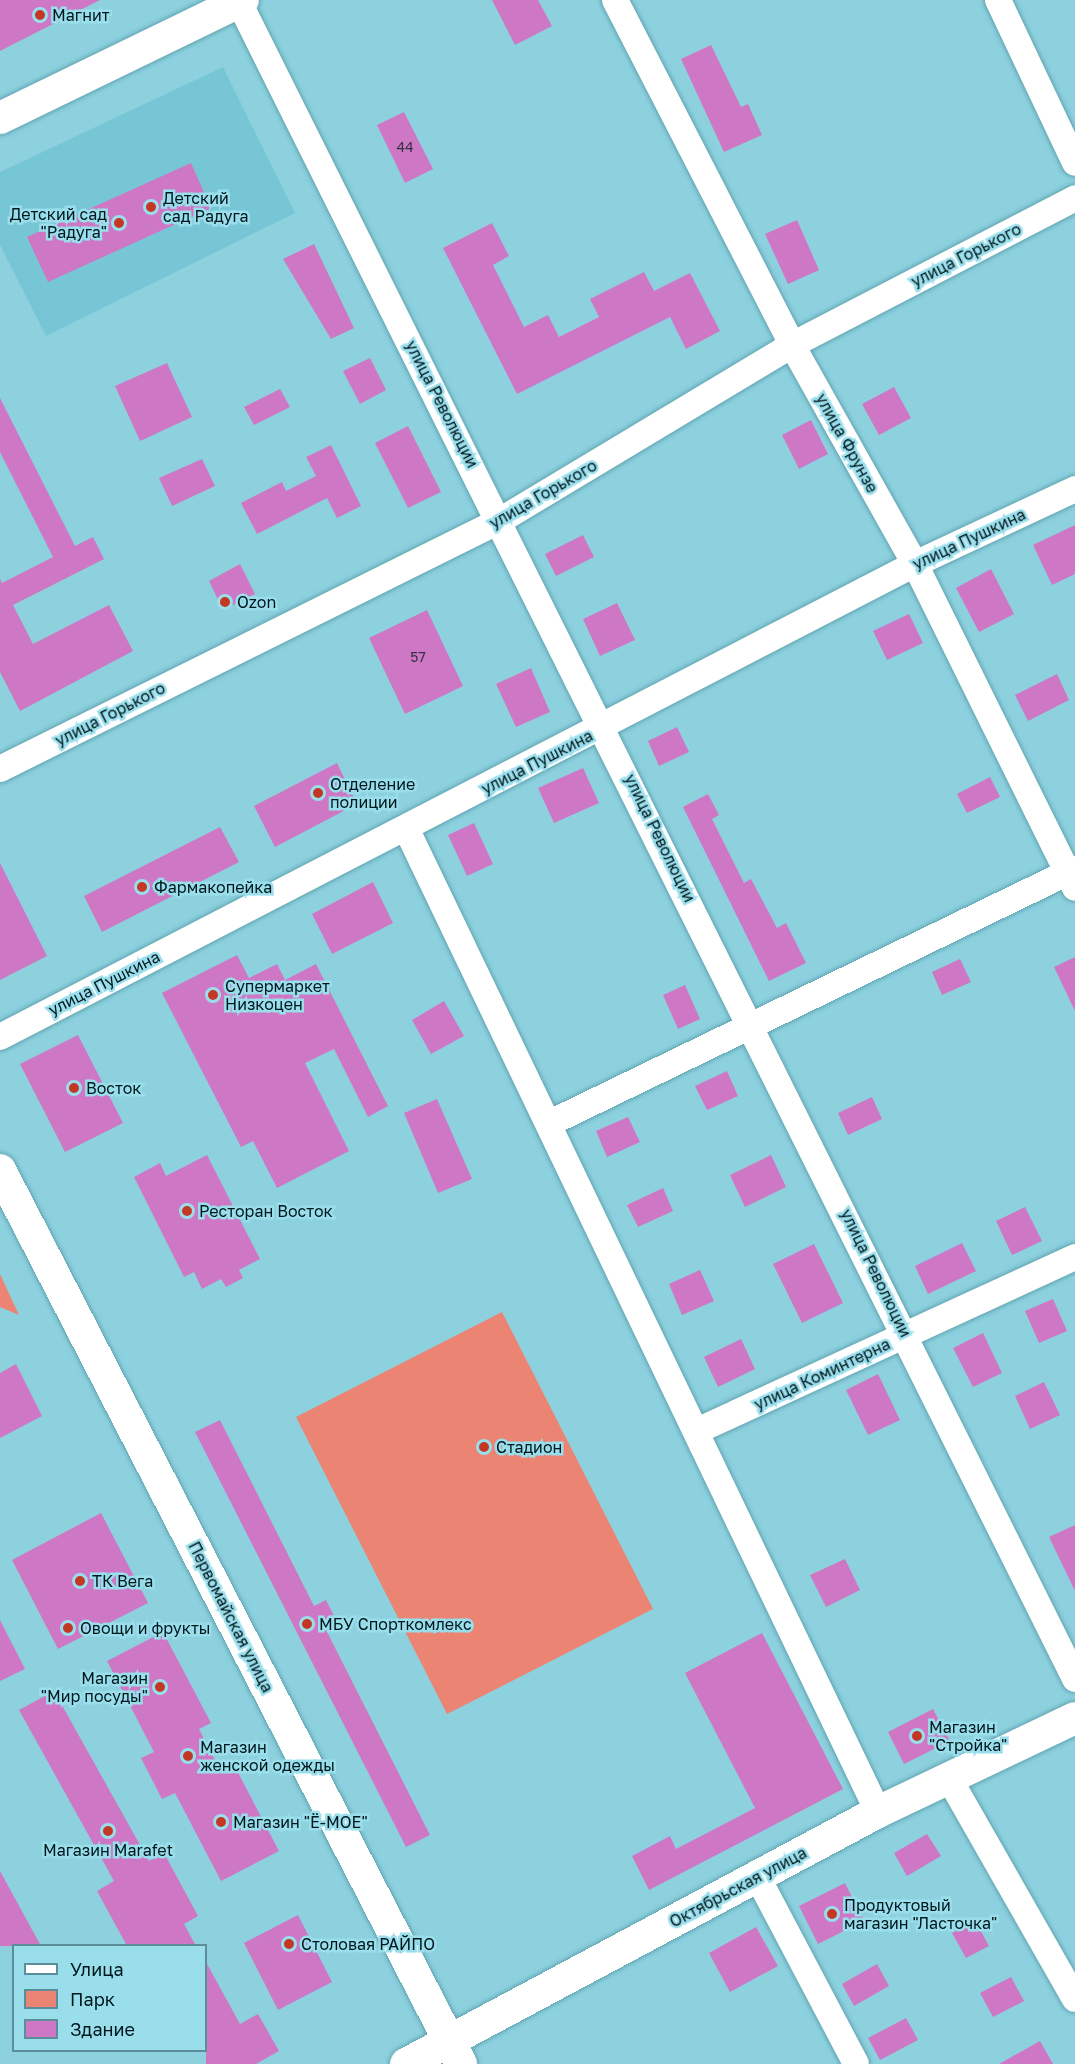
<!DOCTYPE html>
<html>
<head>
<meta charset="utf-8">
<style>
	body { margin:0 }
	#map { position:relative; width:1075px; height:2064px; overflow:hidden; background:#8dd1df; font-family:"Golos Text",sans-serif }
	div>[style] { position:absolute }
	.built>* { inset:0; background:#77c6d5 }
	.green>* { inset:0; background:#eb8472 }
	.building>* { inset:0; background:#ce78c5 }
	.roads { filter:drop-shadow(0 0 2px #61a4b1) drop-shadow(0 0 2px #61a4b1) }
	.minor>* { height:26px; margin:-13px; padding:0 13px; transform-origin:13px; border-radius:13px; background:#fff }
	.tertiary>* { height:32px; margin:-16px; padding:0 16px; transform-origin:16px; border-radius:16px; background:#fff }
	.dots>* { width:16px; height:16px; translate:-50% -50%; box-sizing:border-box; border:3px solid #9adeec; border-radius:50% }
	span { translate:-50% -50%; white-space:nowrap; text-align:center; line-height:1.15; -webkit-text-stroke:5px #9adeec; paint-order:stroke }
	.number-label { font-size:14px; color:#342f46 }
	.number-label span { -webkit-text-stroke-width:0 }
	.poi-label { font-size:16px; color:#00171c }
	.left { translate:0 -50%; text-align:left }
	.right { translate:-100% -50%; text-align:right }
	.street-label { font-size:16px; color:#00171c }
	.legend { position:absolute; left:12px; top:1944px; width:195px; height:108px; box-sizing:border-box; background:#9adeec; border:2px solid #5c8e99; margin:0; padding:8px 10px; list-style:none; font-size:18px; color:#00171c }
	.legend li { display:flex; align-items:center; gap:12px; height:30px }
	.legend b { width:30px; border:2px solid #5c8e99 }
</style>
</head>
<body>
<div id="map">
	<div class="built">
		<div style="clip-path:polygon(223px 67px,295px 213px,46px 336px,0 245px,0 172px)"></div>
	</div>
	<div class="green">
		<div style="clip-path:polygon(0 1274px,19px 1315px,0 1307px)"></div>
		<div style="clip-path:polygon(502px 1312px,653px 1609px,447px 1714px,296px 1417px)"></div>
	</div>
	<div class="building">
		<div style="clip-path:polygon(0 0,100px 0,0 51px)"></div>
		<div style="clip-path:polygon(492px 0,538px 0,552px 26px,515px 45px)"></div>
		<div style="clip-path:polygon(711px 45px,741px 107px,748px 104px,762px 135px,724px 152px,681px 59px)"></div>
		<div style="clip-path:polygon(404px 112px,433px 169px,405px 183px,377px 125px)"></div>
		<div style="clip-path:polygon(191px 163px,211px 208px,48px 282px,27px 237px)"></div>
		<div style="clip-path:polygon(797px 220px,819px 270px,788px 284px,765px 234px)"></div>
		<div style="clip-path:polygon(492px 223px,509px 256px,493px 265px,524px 327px,548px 315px,559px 337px,599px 317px,590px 299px,644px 272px,654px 291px,690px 273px,720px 331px,686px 349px,670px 317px,517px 394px,443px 248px)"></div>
		<div style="clip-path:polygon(314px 244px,354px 328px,331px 339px,283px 259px)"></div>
		<div style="clip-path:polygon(370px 358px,386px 390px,360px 404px,343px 371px)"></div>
		<div style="clip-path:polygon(167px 363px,192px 417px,140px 441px,115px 386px)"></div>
		<div style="clip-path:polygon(894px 387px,911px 418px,879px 435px,862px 404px)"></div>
		<div style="clip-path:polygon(280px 389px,290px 407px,254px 425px,244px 407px)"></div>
		<div style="clip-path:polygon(0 398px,75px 546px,93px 537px,104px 559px,13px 605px,33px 644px,109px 605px,133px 651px,20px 711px,0 672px,0 579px,2px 583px,53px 557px,0 452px)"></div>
		<div style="clip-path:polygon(811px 420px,828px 454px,799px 469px,782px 435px)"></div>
		<div style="clip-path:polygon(408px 426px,441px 492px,408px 508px,375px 443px)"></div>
		<div style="clip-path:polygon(331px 445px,361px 506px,337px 518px,327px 498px,257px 534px,241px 503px,282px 482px,286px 491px,316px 476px,306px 457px)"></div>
		<div style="clip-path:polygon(202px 459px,215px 486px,172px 506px,159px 478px)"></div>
		<div style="clip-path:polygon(1075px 525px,1075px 574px,1052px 585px,1033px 545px)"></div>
		<div style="clip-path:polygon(583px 535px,594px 557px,556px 576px,545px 554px)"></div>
		<div style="clip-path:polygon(240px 564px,255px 594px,223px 610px,209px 581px)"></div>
		<div style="clip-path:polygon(991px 569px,1014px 614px,979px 632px,956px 588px)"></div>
		<div style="clip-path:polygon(617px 603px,635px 640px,600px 656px,583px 619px)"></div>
		<div style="clip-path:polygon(427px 610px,463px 686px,405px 714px,369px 638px)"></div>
		<div style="clip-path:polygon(909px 614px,923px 643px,887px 660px,873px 631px)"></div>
		<div style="clip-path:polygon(531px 668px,550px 712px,516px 727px,496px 684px)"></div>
		<div style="clip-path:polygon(1057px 674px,1069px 700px,1028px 721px,1015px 695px)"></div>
		<div style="clip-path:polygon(677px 727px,689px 752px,659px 766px,648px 741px)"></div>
		<div style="clip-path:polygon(337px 763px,357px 804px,275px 847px,254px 806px)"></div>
		<div style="clip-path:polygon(583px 768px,599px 803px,554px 823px,538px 788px)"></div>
		<div style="clip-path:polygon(990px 777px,1000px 797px,967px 813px,957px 794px)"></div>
		<div style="clip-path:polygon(708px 794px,719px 815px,712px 819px,744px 883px,751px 879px,777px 928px,786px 923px,806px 963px,769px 981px,683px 807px)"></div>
		<div style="clip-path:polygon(474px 823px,493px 864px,467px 876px,448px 835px)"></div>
		<div style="clip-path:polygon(220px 827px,239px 862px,102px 932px,84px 896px)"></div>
		<div style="clip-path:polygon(0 863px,47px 956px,0 980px)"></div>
		<div style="clip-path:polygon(373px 882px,393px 923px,332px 954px,312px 914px)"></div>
		<div style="clip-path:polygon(237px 955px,249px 978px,277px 964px,285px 980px,316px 964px,388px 1106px,368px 1117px,334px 1049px,305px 1063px,349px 1151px,277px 1188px,253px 1141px,241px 1147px,162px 993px)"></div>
		<div style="clip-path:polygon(1075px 957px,1075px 1011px,1054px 967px)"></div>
		<div style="clip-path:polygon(960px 959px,971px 982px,942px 995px,932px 972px)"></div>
		<div style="clip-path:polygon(685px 985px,700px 1019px,678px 1029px,663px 995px)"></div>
		<div style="clip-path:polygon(444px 1001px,464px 1036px,431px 1054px,412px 1020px)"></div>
		<div style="clip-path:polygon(78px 1035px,123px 1123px,65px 1152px,20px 1064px)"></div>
		<div style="clip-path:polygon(727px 1071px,738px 1096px,707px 1110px,695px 1086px)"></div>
		<div style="clip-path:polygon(872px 1097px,882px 1119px,848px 1135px,838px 1113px)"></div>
		<div style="clip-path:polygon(437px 1099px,472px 1179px,438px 1193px,404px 1113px)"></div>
		<div style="clip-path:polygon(628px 1117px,640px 1142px,607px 1157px,596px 1131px)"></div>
		<div style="clip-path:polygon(207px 1155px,260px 1259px,239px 1270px,243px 1278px,226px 1287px,221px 1279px,202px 1289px,194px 1272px,184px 1277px,134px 1177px,160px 1163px,166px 1176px)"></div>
		<div style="clip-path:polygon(771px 1155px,786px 1187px,745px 1207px,730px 1175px)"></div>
		<div style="clip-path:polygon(663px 1188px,673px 1211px,638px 1227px,627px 1205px)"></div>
		<div style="clip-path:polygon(1025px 1207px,1042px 1241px,1012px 1255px,996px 1221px)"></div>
		<div style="clip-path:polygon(962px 1243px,976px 1271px,928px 1294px,915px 1266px)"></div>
		<div style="clip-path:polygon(814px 1244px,843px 1303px,802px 1323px,773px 1264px)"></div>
		<div style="clip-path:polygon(700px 1270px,714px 1301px,682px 1315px,669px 1284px)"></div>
		<div style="clip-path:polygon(1053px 1299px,1067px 1331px,1039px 1343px,1025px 1311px)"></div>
		<div style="clip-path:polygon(983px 1333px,1002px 1373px,973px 1387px,953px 1348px)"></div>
		<div style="clip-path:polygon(741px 1339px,755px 1369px,718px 1387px,704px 1357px)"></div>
		<div style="clip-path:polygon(16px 1364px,42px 1416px,0 1438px,0 1373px)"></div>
		<div style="clip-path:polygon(878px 1374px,900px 1420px,868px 1435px,846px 1390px)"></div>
		<div style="clip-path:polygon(1044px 1382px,1060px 1415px,1030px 1429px,1015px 1396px)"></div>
		<div style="clip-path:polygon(220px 1420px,314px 1606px,326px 1600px,336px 1620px,324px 1626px,430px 1835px,406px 1847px,195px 1432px)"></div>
		<div style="clip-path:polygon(101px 1513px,148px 1603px,58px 1649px,12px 1560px)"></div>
		<div style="clip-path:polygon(1075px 1525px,1075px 1591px,1049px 1537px)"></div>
		<div style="clip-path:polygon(845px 1559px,860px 1590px,826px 1607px,810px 1575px)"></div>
		<div style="clip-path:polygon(0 1620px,25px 1669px,0 1681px)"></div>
		<div style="clip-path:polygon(163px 1632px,211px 1723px,199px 1729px,219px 1768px,232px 1761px,279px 1851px,221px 1881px,175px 1793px,162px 1799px,141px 1758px,154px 1752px,107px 1661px)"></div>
		<div style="clip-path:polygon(762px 1633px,843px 1789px,649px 1890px,632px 1856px,670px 1836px,676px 1849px,755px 1808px,685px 1673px)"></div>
		<div style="clip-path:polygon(54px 1691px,149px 1861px,164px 1853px,198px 1916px,184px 1924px,196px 1946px,127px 1946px,97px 1891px,114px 1881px,19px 1710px)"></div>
		<div style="clip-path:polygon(933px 1709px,950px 1741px,904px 1764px,888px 1732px)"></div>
		<div style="clip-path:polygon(927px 1834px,941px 1856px,907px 1876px,894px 1853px)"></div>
		<div style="clip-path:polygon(0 1871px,41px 1946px,0 1946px)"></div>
		<div style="clip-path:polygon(845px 1883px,864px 1921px,818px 1944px,799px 1906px)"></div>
		<div style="clip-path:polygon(298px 1915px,332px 1982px,278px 2010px,244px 1943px)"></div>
		<div style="clip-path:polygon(975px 1920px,989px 1946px,966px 1958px,952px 1933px)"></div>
		<div style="clip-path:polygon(756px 1927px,778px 1966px,730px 1992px,709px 1953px)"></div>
		<div style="clip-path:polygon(206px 1962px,240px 2024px,258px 2014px,279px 2051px,256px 2064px,206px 2064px)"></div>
		<div style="clip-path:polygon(877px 1964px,889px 1986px,854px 2006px,842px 1984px)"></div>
		<div style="clip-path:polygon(1011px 1977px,1024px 2001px,993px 2017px,980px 1993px)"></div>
		<div style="clip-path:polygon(906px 2018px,918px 2040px,880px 2060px,868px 2038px)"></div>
		<div style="clip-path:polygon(1040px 2041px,1053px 2064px,999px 2064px)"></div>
	</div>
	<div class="roads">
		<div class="minor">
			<div style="left:238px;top:0;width:1876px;rotate:63.5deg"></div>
			<div style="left:615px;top:0;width:388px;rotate:62.8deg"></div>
			<div style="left:792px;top:345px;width:251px;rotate:60.7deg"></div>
			<div style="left:915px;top:564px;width:361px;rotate:63.7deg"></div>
			<div style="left:998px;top:0;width:180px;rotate:64.7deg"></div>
			<div style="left:0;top:769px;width:559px;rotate:-26.43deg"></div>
			<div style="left:501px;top:520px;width:340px;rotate:-31deg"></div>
			<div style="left:792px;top:345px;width:319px;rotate:-27.4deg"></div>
			<div style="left:406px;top:828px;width:1091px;rotate:64.37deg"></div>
			<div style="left:0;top:1037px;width:1030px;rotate:-27.34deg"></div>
			<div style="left:915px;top:564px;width:177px;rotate:-25.1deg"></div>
			<div style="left:550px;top:1123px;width:583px;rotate:-25.82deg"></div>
			<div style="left:699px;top:1430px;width:414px;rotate:-24.7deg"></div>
			<div style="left:950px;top:1780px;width:252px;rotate:60.3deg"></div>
			<div style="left:757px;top:1876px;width:212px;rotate:62.2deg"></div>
		</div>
		<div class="tertiary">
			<div style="left:0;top:118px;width:270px;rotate:-25.9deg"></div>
			<div style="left:0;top:1170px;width:1006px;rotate:62.72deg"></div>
			<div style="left:406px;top:2064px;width:535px;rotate:-28.1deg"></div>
			<div style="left:878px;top:1812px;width:218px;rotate:-25.5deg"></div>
		</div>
	</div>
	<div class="dots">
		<div style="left:40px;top:15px;background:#c33724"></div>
		<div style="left:151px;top:207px;background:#c33724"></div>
		<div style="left:119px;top:223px;background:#c33724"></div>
		<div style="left:225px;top:602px;background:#c33724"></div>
		<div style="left:318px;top:793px;background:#c33724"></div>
		<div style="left:142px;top:887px;background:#c33724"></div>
		<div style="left:213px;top:995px;background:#c33724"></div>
		<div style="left:74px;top:1088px;background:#c33724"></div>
		<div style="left:187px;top:1211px;background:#c33724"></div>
		<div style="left:484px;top:1447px;background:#c33724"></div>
		<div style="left:80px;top:1581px;background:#c33724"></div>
		<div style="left:307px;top:1624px;background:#c33724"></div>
		<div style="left:68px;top:1628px;background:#c33724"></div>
		<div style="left:160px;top:1687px;background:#c33724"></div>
		<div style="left:917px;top:1736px;background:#c33724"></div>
		<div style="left:188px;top:1756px;background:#c33724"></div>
		<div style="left:221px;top:1822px;background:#c33724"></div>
		<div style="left:108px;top:1831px;background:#c33724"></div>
		<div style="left:832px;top:1914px;background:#c33724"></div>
		<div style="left:289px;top:1944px;background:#c33724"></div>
	</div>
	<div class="number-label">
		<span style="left:405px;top:147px">44</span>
		<span style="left:418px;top:657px">57</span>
	</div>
	<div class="poi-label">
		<span class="left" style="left:52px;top:15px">Магнит</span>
		<span class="left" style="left:163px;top:207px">Детский<br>сад Радуга</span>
		<span class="right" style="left:107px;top:223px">Детский сад<br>"Радуга"</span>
		<span class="left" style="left:237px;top:602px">Ozon</span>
		<span class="left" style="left:330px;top:793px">Отделение<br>полиции</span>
		<span class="left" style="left:154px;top:887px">Фармакопейка</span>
		<span class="left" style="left:225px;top:995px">Супермаркет<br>Низкоцен</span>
		<span class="left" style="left:86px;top:1088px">Восток</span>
		<span class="left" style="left:199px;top:1211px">Ресторан Восток</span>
		<span class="left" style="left:496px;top:1447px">Стадион</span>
		<span class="left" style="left:92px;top:1581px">ТК Вега</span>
		<span class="left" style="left:319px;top:1624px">МБУ Спорткомлекс</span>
		<span class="left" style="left:80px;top:1628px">Овощи и фрукты</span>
		<span class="right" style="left:148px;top:1687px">Магазин<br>"Мир посуды"</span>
		<span class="left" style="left:929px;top:1736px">Магазин<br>"Стройка"</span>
		<span class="left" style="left:200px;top:1756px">Магазин<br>женской одежды</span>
		<span class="left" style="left:233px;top:1822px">Магазин "Ё-МОЕ"</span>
		<span style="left:108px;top:1850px">Магазин Marafet</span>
		<span class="left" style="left:844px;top:1914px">Продуктовый<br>магазин "Ласточка"</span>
		<span class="left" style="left:301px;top:1944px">Столовая РАЙПО</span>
	</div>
	<div class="street-label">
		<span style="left:966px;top:255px;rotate:-27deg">улица Горького</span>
		<span style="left:442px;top:404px;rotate:63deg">улица Революции</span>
		<span style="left:847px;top:443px;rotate:61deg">улица Фрунзе</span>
		<span style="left:543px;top:494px;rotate:-30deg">улица Горького</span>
		<span style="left:969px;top:539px;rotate:-25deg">улица Пушкина</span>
		<span style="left:110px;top:714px;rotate:-27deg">улица Горького</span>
		<span style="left:537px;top:762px;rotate:-27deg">улица Пушкина</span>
		<span style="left:660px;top:838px;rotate:64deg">улица Революции</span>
		<span style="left:104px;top:983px;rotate:-27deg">улица Пушкина</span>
		<span style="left:876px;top:1273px;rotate:64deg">улица Революции</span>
		<span style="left:822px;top:1374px;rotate:-25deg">улица Коминтерна</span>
		<span style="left:231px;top:1617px;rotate:63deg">Первомайская улица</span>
		<span style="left:738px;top:1887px;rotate:-28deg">Октябрьская улица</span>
	</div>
	<ul class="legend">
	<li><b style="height:8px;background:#fff"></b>Улица</li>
	<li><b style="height:16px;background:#eb8472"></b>Парк</li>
	<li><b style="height:16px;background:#ce78c5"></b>Здание</li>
	</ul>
</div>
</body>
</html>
